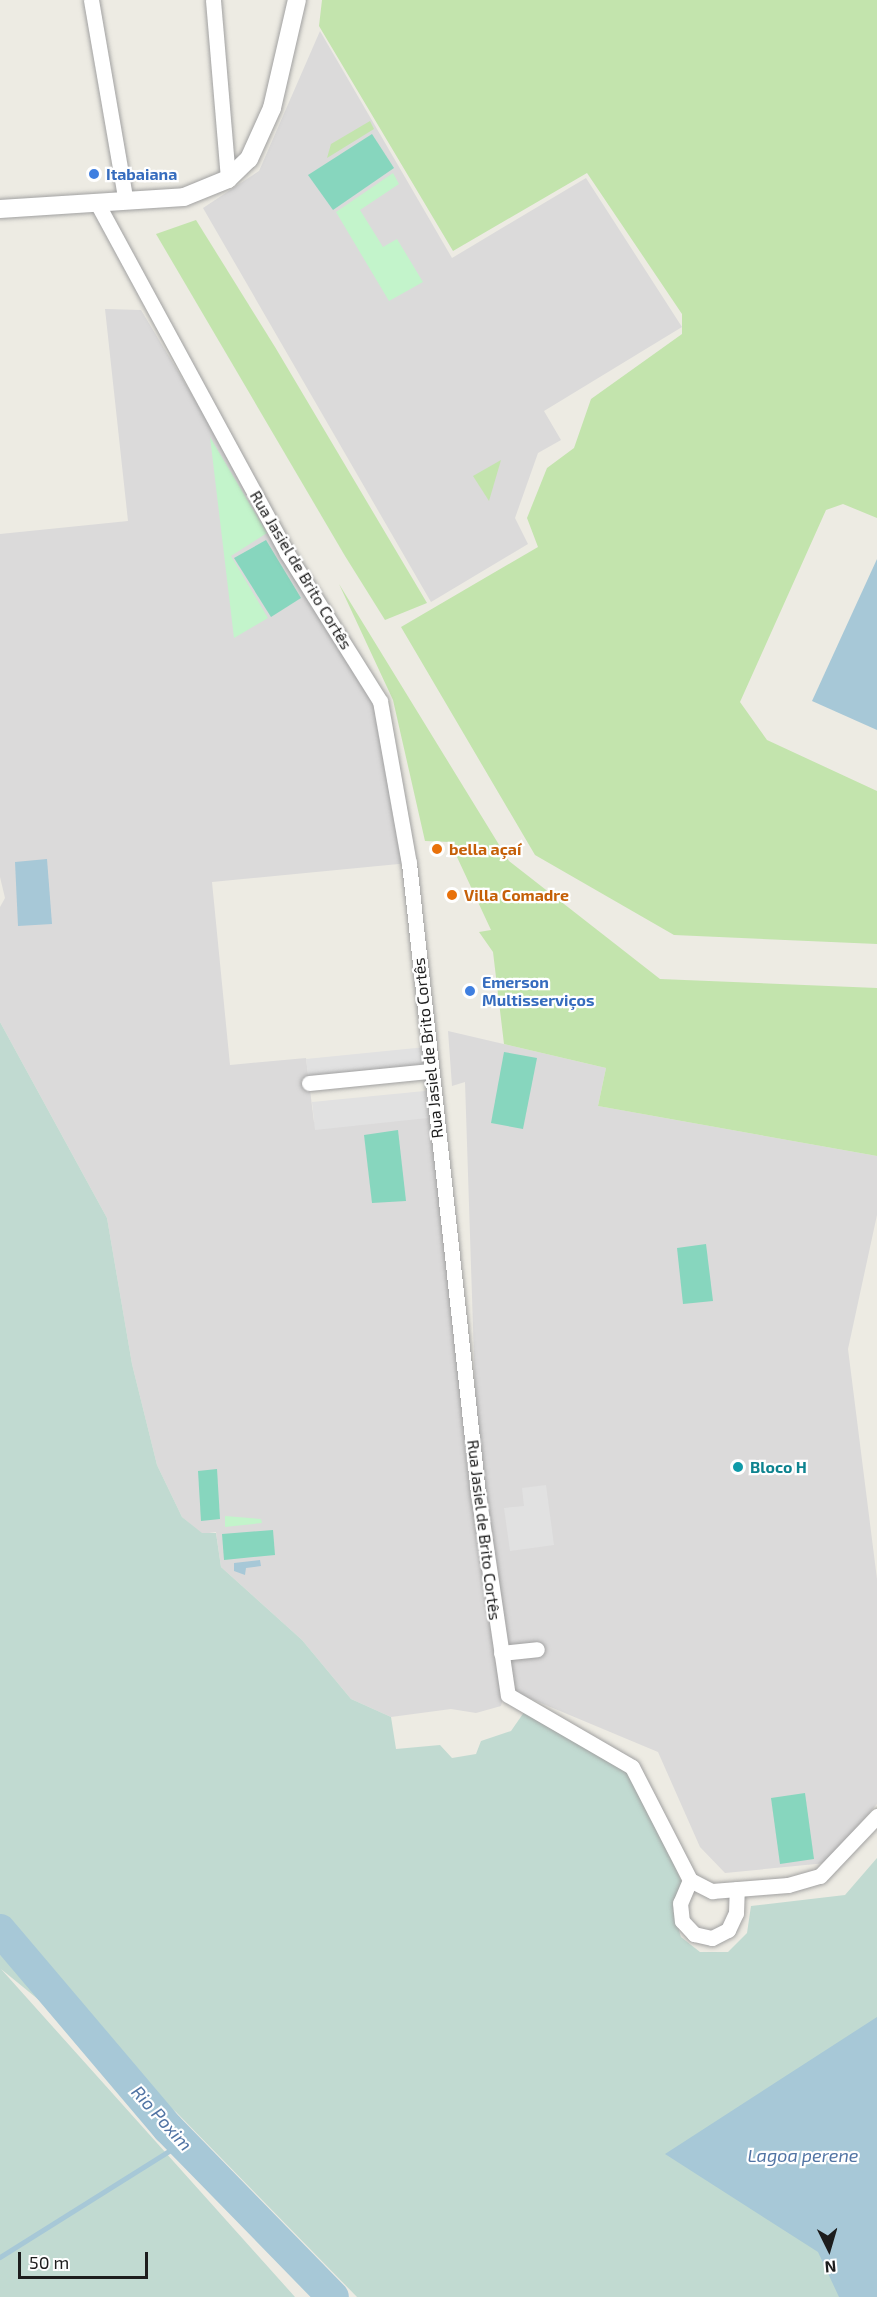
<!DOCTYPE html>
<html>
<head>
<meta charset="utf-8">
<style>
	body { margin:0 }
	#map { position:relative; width:877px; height:2297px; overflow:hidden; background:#edebe3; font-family:"Exo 2",sans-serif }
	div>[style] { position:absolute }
	.residential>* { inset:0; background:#dbdada }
	.grass>* { inset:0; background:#c3e4ad }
	.wetland>* { inset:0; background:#c1dad1 }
	.park>* { inset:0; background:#c3f4cb }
	.pitch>* { inset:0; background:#87d6be }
	.parking>* { inset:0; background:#e1e1e1 }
	.water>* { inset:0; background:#a7c8d7 }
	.stream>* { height:5px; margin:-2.5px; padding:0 2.5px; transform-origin:2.5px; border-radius:2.5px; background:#a7c8d7 }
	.river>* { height:32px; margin:-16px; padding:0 16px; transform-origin:16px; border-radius:16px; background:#a7c8d7 }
	.roads { filter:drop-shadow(0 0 2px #a1a1a1) drop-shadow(0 0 2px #a1a1a1) }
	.minor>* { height:15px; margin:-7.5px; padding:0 7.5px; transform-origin:7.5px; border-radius:7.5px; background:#fff }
	.tertiary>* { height:18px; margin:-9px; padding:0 9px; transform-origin:9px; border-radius:9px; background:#fff }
	.dots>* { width:16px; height:16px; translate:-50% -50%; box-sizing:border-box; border:3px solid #fff; border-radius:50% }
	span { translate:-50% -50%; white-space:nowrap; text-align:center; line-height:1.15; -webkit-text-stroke:4.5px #fff; paint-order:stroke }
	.shop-label { font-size:16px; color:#366cbe; font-weight:700 }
	.left { translate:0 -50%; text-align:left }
	.street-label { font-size:16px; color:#1d1d1d }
	.food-label { font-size:16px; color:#c56008; font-weight:700 }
	.culture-label { font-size:16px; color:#0d838f; font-weight:700 }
	.water-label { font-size:18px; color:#5174a4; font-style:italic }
	.north { position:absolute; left:799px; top:2219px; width:60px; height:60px; -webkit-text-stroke:4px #fff; paint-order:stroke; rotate:175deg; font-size:16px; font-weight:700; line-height:24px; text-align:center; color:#1d1d1d }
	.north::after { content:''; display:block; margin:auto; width:21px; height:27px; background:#1d1d1d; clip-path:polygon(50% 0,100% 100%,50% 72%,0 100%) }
	.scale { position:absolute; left:18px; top:2252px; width:130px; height:27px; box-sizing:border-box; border:3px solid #1d1d1d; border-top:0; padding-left:8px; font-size:18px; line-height:21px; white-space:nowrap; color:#1d1d1d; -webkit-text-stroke:4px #fff; paint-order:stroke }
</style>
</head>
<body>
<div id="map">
	<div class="residential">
		<div style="clip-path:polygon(320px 31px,452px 258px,586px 178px,682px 327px,544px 411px,561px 440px,538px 453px,515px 518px,528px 544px,431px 602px,203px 208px,259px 171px)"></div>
		<div style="clip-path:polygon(105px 309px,141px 310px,375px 699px,409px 863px,212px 882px,230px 1065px,306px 1058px,314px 1122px,437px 1117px,478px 1481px,465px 1082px,452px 1086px,448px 1031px,606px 1068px,598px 1106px,877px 1156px,877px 1215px,848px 1349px,877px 1579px,877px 1804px,826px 1863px,725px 1873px,700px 1847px,658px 1752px,505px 1688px,501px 1706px,476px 1713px,451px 1709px,391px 1717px,351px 1699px,302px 1640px,221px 1567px,216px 1532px,202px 1534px,182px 1517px,157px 1465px,132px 1364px,107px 1218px,0 1022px,0 907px,5px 898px,0 877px,0 534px,128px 521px)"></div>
	</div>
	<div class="grass">
		<div style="clip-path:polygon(322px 0,877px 0,877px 518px,843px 504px,826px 510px,740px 702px,767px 740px,877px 791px,877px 944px,674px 935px,535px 855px,401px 627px,538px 547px,527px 518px,547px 468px,574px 448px,591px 399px,682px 334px,682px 314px,587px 173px,453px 251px,319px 26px)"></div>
		<div style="clip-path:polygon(370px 121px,374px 129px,327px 158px,331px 144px)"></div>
		<div style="clip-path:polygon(196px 220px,275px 347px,427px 603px,385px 620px,345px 556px,156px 234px)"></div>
		<div style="clip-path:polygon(501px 460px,489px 501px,473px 476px)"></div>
		<div style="clip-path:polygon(339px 584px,509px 861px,660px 979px,877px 988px,877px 1156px,598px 1106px,606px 1068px,504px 1044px,493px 952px,479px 932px,491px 930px,450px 842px,425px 841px,393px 700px)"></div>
	</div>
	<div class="wetland">
		<div style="clip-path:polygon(0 1022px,107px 1218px,132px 1364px,157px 1465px,182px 1517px,202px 1533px,216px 1533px,221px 1567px,302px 1640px,351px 1699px,391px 1717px,396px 1749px,440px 1745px,452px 1758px,476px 1754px,481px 1741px,511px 1731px,527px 1708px,639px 1779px,683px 1885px,673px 1911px,681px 1937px,700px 1952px,728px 1952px,747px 1933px,751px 1906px,845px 1895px,877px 1858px,877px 2297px,357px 2297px,176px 2112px,1px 1969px,295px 2297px,0 2297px)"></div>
	</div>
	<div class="park">
		<div style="clip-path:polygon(393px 173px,399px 184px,360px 210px,383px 247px,397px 239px,423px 282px,389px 301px,336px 212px)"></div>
		<div style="clip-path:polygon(210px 437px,267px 533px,231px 556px,268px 618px,234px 638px)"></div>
		<div style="clip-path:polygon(225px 1516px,261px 1519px,262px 1523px,225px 1527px)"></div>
	</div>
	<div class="pitch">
		<div style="clip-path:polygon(372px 134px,394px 168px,333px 210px,308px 175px)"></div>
		<div style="clip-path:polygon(266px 540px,301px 598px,271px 617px,234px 558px)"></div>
		<div style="clip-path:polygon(504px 1052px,537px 1058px,523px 1129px,491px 1123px)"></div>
		<div style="clip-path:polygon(398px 1130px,406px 1201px,372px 1203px,364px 1135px)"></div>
		<div style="clip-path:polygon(706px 1244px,713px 1301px,683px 1304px,677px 1248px)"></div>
		<div style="clip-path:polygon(217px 1469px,220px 1519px,201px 1521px,198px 1471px)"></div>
		<div style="clip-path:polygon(273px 1530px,275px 1555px,224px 1560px,222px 1534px)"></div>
		<div style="clip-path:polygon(805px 1793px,814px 1859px,780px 1864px,771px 1798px)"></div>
	</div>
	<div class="parking">
		<div style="clip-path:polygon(426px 1047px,430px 1071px,309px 1083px,306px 1059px)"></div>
		<div style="clip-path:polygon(435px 1090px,437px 1117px,315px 1130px,312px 1102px)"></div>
		<div style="clip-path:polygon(546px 1485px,554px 1545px,510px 1551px,504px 1508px,524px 1506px,522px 1488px)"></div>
	</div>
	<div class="water">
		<div style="clip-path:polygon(877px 559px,877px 730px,812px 701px)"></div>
		<div style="clip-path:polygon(47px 859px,52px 924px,18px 926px,15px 862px)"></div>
		<div style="clip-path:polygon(260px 1560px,261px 1566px,246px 1568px,245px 1575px,234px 1571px,234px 1563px)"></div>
		<div style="clip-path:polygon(877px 2017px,877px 2297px,839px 2297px,818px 2252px,665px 2154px)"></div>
	</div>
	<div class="stream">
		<div style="left:0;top:2257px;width:216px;rotate:-32.1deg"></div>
	</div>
	<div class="river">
		<div style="left:0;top:1930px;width:260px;rotate:49.7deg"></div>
		<div style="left:168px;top:2128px;width:236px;rotate:45.7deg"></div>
	</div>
	<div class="roads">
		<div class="minor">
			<div style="left:91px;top:0;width:200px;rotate:80.2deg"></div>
			<div style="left:213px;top:0;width:180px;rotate:85.2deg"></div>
			<div style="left:97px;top:203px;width:398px;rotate:61.5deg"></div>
			<div style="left:287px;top:553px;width:175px;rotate:57.9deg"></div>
			<div style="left:380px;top:701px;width:165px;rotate:79.9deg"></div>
			<div style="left:409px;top:863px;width:634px;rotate:83.75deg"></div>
			<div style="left:478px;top:1493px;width:204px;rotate:81.6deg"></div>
			<div style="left:508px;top:1695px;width:143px;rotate:30.1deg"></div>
			<div style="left:632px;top:1767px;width:127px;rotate:62.8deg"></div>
			<div style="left:690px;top:1880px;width:25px;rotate:27deg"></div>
			<div style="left:712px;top:1891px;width:76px;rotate:-4.5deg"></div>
			<div style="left:788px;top:1885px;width:33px;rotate:-16deg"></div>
			<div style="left:820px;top:1876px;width:83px;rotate:-46.5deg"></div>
			<div style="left:309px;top:1083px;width:122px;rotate:-5.7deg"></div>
			<div style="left:501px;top:1653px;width:36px;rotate:-6deg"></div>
			<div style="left:690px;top:1880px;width:25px;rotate:113deg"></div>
			<div style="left:680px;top:1903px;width:18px;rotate:84deg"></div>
			<div style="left:682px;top:1921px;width:18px;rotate:47deg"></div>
			<div style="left:694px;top:1934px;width:18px;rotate:13deg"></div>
			<div style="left:712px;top:1938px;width:18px;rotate:-27deg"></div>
			<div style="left:728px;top:1930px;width:19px;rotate:-65deg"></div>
			<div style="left:736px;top:1913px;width:24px;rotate:-88deg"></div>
		</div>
		<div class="tertiary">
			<div style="left:0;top:209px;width:184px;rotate:-3.7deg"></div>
			<div style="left:184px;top:197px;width:48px;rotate:-22.2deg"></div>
			<div style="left:228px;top:179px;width:29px;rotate:-44deg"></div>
			<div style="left:249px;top:159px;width:56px;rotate:-65.7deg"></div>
			<div style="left:272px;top:108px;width:111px;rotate:-77deg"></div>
		</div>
	</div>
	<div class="dots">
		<div style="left:94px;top:174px;background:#3f7fe0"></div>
		<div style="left:437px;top:849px;background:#e8710a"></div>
		<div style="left:452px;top:895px;background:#e8710a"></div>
		<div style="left:470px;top:991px;background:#3f7fe0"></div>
		<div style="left:738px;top:1467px;background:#0f9aa8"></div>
	</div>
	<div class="shop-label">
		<span class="left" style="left:106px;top:174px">Itabaiana</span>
		<span class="left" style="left:482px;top:991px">Emerson<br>Multisserviços</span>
	</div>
	<div class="street-label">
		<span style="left:301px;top:570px;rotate:59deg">Rua Jasiel de Brito Cortês</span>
		<span style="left:428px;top:1048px;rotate:-96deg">Rua Jasiel de Brito Cortês</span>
		<span style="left:484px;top:1530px;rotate:83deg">Rua Jasiel de Brito Cortês</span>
	</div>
	<div class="food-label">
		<span class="left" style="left:449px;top:849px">bella açaí</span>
		<span class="left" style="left:464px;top:895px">Villa Comadre</span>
	</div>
	<div class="culture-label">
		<span class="left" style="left:750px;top:1467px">Bloco H</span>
	</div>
	<div class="water-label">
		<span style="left:162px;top:2118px;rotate:48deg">Rio Poxim</span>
		<span style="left:803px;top:2155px">Lagoa perene</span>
	</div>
	<div class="north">N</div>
	<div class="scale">50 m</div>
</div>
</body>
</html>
